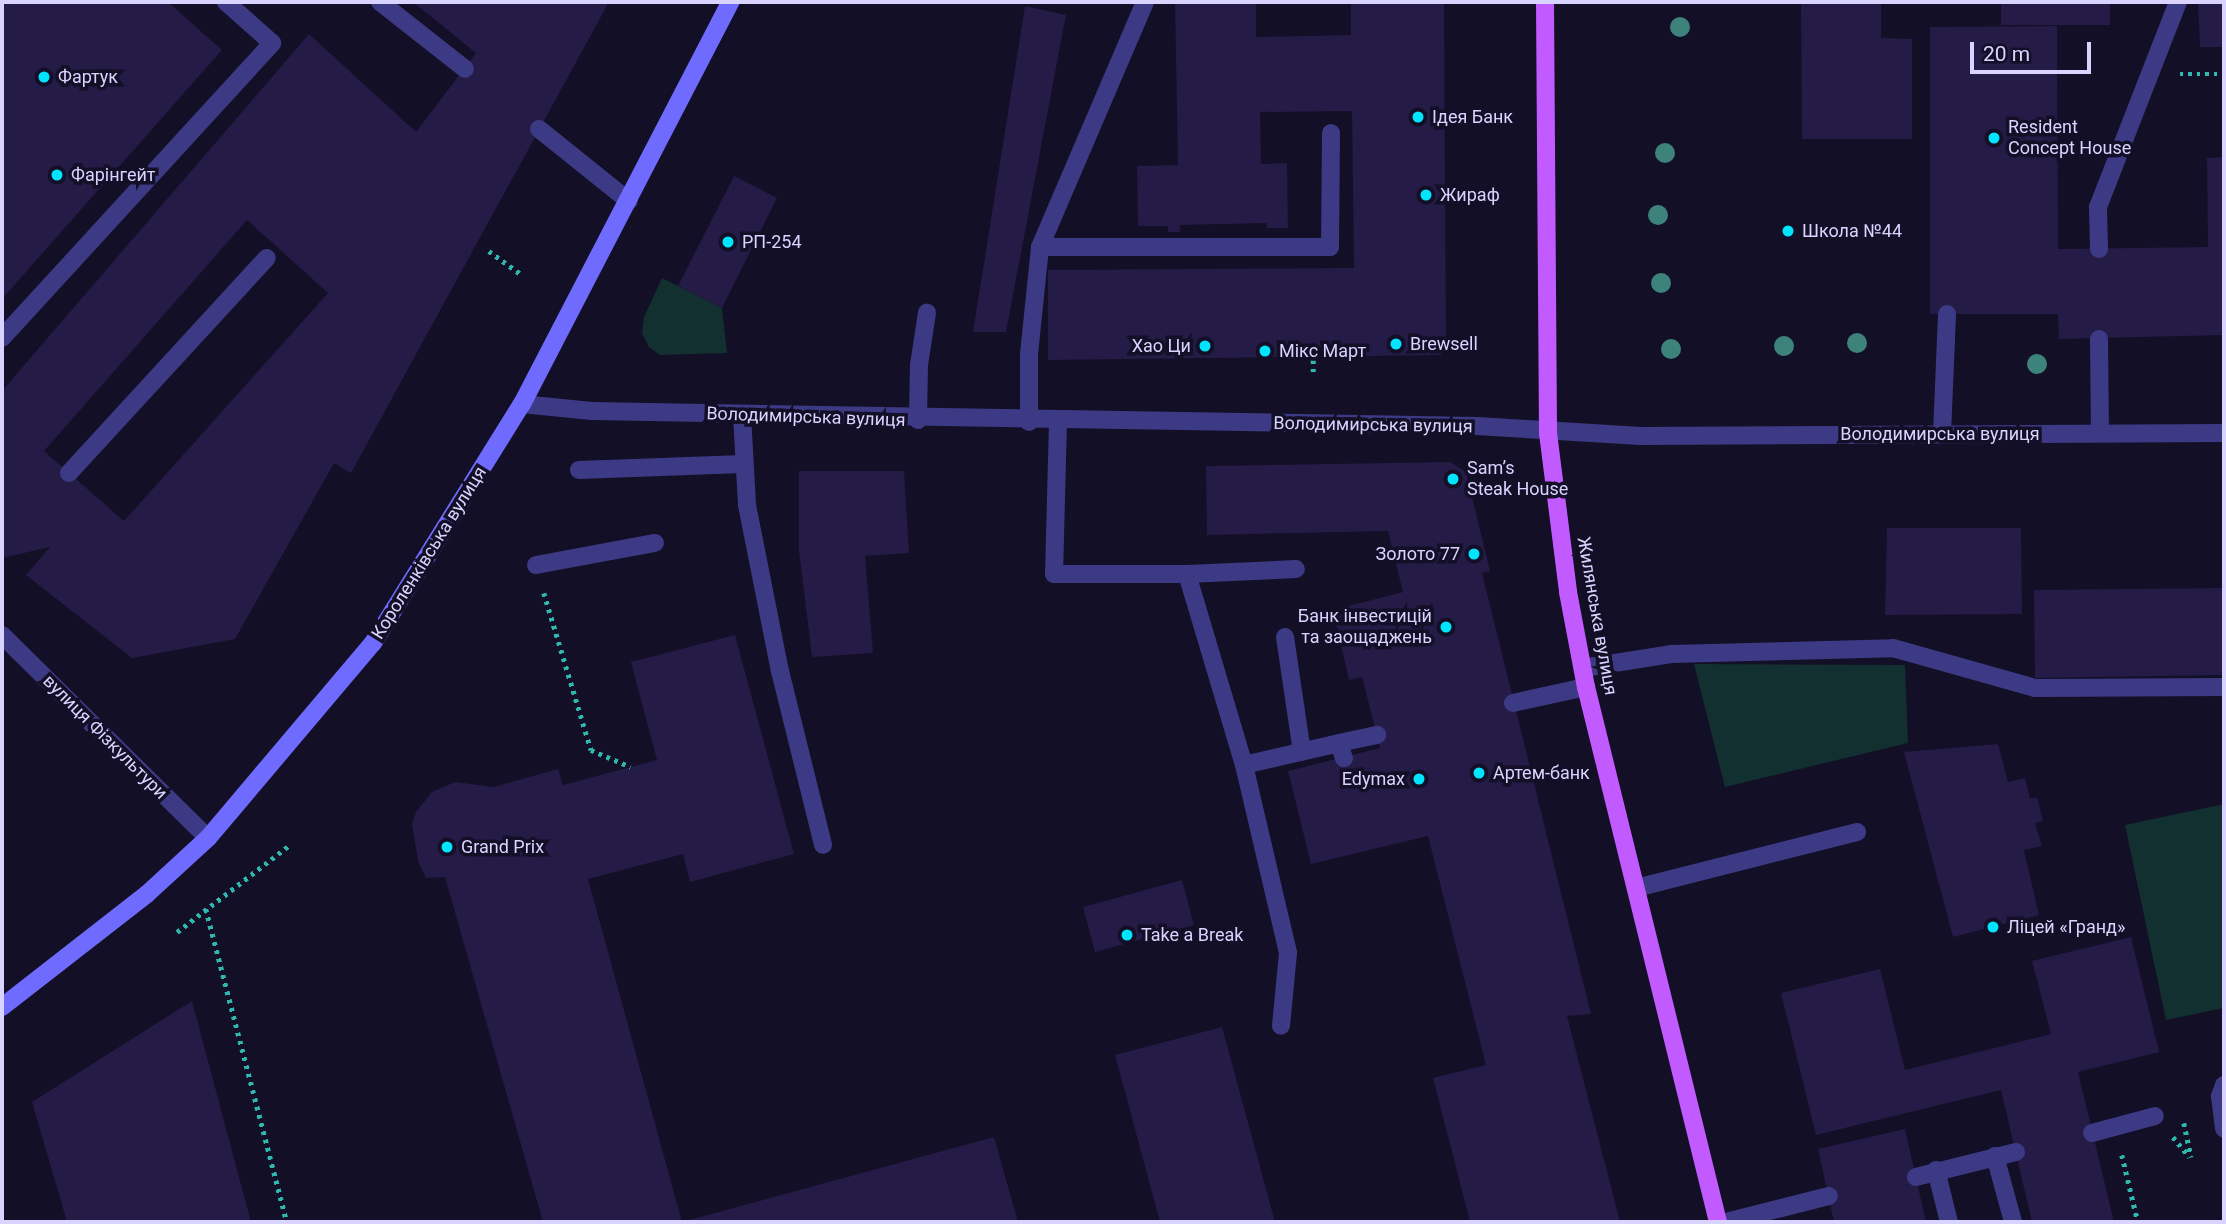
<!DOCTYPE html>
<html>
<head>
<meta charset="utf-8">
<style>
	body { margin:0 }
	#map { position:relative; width:2226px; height:1224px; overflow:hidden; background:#130f26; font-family:Roboto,sans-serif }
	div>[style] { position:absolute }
	.green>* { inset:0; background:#12302f }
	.building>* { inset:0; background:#241b47 }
	.path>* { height:4.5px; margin-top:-2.25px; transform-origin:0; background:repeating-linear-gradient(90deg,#2fb8b0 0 3.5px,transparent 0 8.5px) }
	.service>* { height:18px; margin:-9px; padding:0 9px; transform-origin:9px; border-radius:9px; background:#3d3a85 }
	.minor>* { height:18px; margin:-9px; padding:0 9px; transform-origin:9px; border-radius:9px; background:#3d3a85 }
	.tertiary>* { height:18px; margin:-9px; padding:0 9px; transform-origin:9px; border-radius:9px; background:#3d3a85 }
	.secondary>* { height:18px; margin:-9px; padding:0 9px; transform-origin:9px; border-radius:9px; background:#6f6bff }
	.primary>* { height:18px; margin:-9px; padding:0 9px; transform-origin:9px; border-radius:9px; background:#c25bff }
	.trees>* { width:20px; height:20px; margin:-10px; border-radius:50%; background:#3d827b }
	.dots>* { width:19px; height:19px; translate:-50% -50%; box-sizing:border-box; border:4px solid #130f26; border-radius:50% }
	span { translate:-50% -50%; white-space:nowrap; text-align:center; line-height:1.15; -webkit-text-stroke:7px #130f26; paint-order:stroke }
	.poi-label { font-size:18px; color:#d9d4ff }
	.left { translate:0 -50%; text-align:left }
	.right { translate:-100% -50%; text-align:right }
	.street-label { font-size:18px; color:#d9d4ff }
	.frame { position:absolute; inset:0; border:4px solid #d9d4ff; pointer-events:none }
	.scale { position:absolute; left:1970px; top:42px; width:121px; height:32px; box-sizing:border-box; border:4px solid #d9d4ff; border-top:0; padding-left:9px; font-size:21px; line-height:24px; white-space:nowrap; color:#d9d4ff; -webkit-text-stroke:5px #130f26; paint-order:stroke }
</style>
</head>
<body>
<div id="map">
	<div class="green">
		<div style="clip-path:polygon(662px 278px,722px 308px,727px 353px,660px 355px,649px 347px,642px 333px,644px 317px)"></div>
		<div style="clip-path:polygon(1694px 664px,1905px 665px,1908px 743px,1725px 787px)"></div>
		<div style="clip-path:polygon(2224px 804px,2224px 1008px,2166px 1020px,2125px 825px)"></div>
	</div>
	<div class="building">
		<div style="clip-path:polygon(2px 2px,168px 2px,222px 50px,2px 299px)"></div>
		<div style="clip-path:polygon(evenodd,413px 2px,609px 2px,351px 473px,334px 463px,235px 639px,132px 658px,26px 575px,50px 547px,2px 558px,2px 391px,309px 34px,416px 132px,476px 53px,413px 2px,247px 220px,328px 293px,124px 521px,44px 451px,247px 220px)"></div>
		<div style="clip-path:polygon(1175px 2px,1256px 2px,1256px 37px,1351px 35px,1351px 2px,1444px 2px,1446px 347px,1441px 355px,1048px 360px,1048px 270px,1354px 268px,1352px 111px,1260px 112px,1261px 164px,1287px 163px,1288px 228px,1267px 228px,1267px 223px,1180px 225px,1180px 232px,1168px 232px,1168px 226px,1138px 226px,1137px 166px,1178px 165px)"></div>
		<div style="clip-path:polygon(1801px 2px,1881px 2px,1881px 38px,1912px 39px,1912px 139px,1802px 139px)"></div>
		<div style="clip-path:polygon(2001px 2px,2110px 2px,2110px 25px,2001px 25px)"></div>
		<div style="clip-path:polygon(2198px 2px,2224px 2px,2224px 47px,2200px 47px)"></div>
		<div style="clip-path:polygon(1025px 6px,1066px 15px,1006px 332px,973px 332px)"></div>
		<div style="clip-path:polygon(2057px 26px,2058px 249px,2208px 247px,2207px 158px,2224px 157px,2224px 335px,2059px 339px,2058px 314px,1930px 314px,1930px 27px)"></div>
		<div style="clip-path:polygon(734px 176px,777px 198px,722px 308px,678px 286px)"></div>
		<div style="clip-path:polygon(1450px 462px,1466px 472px,1490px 571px,1482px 573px,1591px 1014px,1567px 1016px,1620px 1222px,1470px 1222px,1433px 1078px,1486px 1065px,1428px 836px,1311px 864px,1288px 771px,1380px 748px,1362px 677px,1349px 680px,1333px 610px,1403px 592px,1388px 531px,1207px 535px,1206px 466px)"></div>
		<div style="clip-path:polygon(799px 471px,904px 471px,909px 553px,865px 556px,873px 653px,812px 657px,799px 551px)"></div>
		<div style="clip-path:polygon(1887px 528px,2021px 528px,2022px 614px,1885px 615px)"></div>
		<div style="clip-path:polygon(2224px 588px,2224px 675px,2035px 678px,2034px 590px)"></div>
		<div style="clip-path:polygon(735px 635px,794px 854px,690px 882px,683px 854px,588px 879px,682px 1222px,994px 1137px,1018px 1222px,543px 1222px,445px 877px,426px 878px,418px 861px,412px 823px,416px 812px,432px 792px,455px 782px,494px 787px,558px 769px,563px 785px,657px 760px,631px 662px)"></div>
		<div style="clip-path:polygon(1998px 744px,2008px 782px,2025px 778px,2030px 799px,2037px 797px,2043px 821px,2035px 823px,2042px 846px,2024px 850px,2039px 915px,1953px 937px,1904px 752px)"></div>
		<div style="clip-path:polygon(1182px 880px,1194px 925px,1095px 952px,1083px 907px)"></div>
		<div style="clip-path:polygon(2131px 937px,2159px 1052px,2078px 1072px,2114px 1222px,2032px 1222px,2001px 1090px,1816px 1135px,1781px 993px,1880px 969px,1905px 1070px,2051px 1034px,2032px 961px)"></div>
		<div style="clip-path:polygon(192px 1001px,251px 1222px,67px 1222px,32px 1102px)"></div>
		<div style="clip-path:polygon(1222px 1027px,1275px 1222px,1160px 1222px,1115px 1055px)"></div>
		<div style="clip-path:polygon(1905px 1129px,1926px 1222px,1834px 1222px,1818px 1149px)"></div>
	</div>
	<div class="path">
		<div style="left:2180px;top:74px;width:44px"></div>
		<div style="left:489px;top:251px;width:39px;rotate:36deg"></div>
		<div style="left:1313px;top:372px;width:12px;rotate:-90deg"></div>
		<div style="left:544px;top:593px;width:164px;rotate:73.3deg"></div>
		<div style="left:591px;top:750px;width:43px;rotate:23deg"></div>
		<div style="left:206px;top:909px;width:323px;rotate:75.5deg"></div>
		<div style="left:177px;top:932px;width:144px;rotate:-37.7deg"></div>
		<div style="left:2184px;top:1123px;width:35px;rotate:78deg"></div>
		<div style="left:2173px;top:1137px;width:26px;rotate:50deg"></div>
		<div style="left:2122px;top:1155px;width:69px;rotate:76.6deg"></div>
	</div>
	<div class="service">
		<div style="left:380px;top:2px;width:108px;rotate:38.2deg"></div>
		<div style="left:539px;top:129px;width:115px;rotate:38.7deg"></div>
		<div style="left:1040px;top:247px;width:267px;rotate:-66.8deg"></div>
		<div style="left:2099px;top:249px;width:42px;rotate:-91.4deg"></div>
		<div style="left:2098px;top:207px;width:220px;rotate:-68.7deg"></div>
		<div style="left:2px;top:338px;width:400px;rotate:-47.5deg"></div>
		<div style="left:272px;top:43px;width:62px;rotate:-138.3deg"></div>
		<div style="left:2099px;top:339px;width:94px;rotate:89.4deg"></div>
		<div style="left:742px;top:415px;width:90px;rotate:86.8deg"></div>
		<div style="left:747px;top:505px;width:169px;rotate:78.8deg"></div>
		<div style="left:780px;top:671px;width:179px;rotate:76.1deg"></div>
		<div style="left:918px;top:420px;width:55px;rotate:-89deg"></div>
		<div style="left:919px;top:365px;width:53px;rotate:-81.3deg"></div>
		<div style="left:1029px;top:422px;width:68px;rotate:-90deg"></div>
		<div style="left:1029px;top:354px;width:108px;rotate:-84.1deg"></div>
		<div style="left:1040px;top:247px;width:290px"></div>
		<div style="left:1330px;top:247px;width:114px;rotate:-89.5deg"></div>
		<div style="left:1058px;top:422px;width:152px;rotate:91.5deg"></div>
		<div style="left:1054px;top:574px;width:133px"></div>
		<div style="left:1187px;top:574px;width:199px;rotate:73.4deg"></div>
		<div style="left:1244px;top:765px;width:98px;rotate:-13deg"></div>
		<div style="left:1339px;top:743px;width:16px;rotate:72deg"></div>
		<div style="left:1942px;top:434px;width:120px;rotate:-87.6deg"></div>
		<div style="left:579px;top:470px;width:164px;rotate:-2.1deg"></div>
		<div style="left:69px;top:473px;width:292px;rotate:-47.4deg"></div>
		<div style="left:536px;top:565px;width:121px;rotate:-10.5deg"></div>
		<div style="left:1187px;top:574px;width:109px;rotate:-2.6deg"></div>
		<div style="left:1285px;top:637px;width:116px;rotate:81.6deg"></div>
		<div style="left:1583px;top:668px;width:89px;rotate:-9deg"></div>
		<div style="left:1671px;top:654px;width:222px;rotate:-1.5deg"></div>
		<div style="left:1893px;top:648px;width:148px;rotate:15.7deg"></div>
		<div style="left:2035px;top:688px;width:189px;rotate:-0.3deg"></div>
		<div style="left:1513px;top:703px;width:75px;rotate:-12.4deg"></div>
		<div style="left:1339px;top:743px;width:39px;rotate:-12deg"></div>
		<div style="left:1244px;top:765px;width:193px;rotate:76.8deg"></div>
		<div style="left:1288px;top:953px;width:73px;rotate:95.5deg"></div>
		<div style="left:1636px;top:888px;width:228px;rotate:-14.2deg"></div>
		<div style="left:2224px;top:1085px;width:12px;rotate:110deg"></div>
		<div style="left:2220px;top:1096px;width:33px;rotate:83deg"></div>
		<div style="left:2092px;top:1133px;width:65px;rotate:-15.1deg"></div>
		<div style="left:1995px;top:1156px;width:68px;rotate:74.7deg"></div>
		<div style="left:1936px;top:1170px;width:54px;rotate:76deg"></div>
		<div style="left:1916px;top:1177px;width:103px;rotate:-14deg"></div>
		<div style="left:1726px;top:1222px;width:106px;rotate:-14.2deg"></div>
	</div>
	<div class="minor">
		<div style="left:2px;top:635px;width:289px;rotate:44.6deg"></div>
	</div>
	<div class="tertiary">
		<div style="left:522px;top:404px;width:70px;rotate:5.7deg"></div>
		<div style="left:592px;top:411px;width:885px;rotate:0.97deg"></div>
		<div style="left:1477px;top:426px;width:164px;rotate:3.5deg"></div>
		<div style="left:1641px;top:436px;width:583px;rotate:-0.29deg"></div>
	</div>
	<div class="secondary">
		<div style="left:2px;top:1007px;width:184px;rotate:-37.9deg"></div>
		<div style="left:147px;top:894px;width:83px;rotate:-42.6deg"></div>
		<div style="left:208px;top:838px;width:255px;rotate:-49.8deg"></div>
		<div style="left:373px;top:643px;width:282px;rotate:-58.1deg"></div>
		<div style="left:522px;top:404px;width:453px;rotate:-62.6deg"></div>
	</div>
	<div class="primary">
		<div style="left:1545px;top:2px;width:431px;rotate:89.6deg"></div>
		<div style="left:1548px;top:433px;width:160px;rotate:82.8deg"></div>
		<div style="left:1568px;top:592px;width:97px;rotate:79.3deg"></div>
		<div style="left:1586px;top:687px;width:551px;rotate:76.14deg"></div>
	</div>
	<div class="trees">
		<div style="left:1680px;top:27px"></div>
		<div style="left:1665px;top:153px"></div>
		<div style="left:1658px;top:215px"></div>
		<div style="left:1661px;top:283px"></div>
		<div style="left:1857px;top:343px"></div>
		<div style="left:1784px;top:346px"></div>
		<div style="left:1671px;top:349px"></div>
		<div style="left:2037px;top:364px"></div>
	</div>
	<div class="dots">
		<div style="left:44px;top:77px;background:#00e5ff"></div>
		<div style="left:1418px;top:117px;background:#00e5ff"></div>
		<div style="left:1994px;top:138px;background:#00e5ff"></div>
		<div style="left:57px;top:175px;background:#00e5ff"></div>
		<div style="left:1426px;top:195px;background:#00e5ff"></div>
		<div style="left:1788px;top:231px;background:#00e5ff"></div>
		<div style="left:728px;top:242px;background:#00e5ff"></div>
		<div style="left:1396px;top:344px;background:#00e5ff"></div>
		<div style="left:1205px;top:346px;background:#00e5ff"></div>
		<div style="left:1265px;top:351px;background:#00e5ff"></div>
		<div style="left:1453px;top:479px;background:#00e5ff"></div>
		<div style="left:1474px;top:554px;background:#00e5ff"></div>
		<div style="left:1446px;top:627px;background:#00e5ff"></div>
		<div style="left:1479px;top:773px;background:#00e5ff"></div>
		<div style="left:1419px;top:779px;background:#00e5ff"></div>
		<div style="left:447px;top:847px;background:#00e5ff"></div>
		<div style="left:1993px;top:927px;background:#00e5ff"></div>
		<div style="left:1127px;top:935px;background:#00e5ff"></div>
	</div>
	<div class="poi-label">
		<span class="left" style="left:58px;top:77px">Фартук</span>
		<span class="left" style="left:1432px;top:117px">Ідея Банк</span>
		<span class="left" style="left:2008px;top:138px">Resident<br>Concept House</span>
		<span class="left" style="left:71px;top:175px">Фарінгейт</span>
		<span class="left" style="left:1440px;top:195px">Жираф</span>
		<span class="left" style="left:1802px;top:231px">Школа №44</span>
		<span class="left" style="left:742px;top:242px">РП-254</span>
		<span class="left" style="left:1410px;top:344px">Brewsell</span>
		<span class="right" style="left:1191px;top:346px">Хао Ци</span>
		<span class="left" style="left:1279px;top:351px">Мікс Март</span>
		<span class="left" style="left:1467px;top:479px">Sam’s<br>Steak House</span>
		<span class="right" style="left:1460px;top:554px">Золото 77</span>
		<span class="right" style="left:1432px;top:627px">Банк інвестицій<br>та заощаджень</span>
		<span class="left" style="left:1493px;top:773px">Артем-банк</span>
		<span class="right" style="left:1405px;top:779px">Edymax</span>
		<span class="left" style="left:461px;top:847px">Grand Prix</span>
		<span class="left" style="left:2007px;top:927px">Ліцей «Гранд»</span>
		<span class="left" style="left:1141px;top:935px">Take a Break</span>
	</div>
	<div class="street-label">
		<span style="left:806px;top:417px;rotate:2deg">Володимирська вулиця</span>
		<span style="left:1373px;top:425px;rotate:1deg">Володимирська вулиця</span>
		<span style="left:1940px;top:434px">Володимирська вулиця</span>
		<span style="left:429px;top:553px;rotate:-58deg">Короленківська вулиця</span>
		<span style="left:1597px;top:616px;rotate:80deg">Жилянська вулиця</span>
		<span style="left:105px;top:737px;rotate:45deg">вулиця Фізкультури</span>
	</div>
	<div class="frame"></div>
	<div class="scale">20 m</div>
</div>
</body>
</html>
